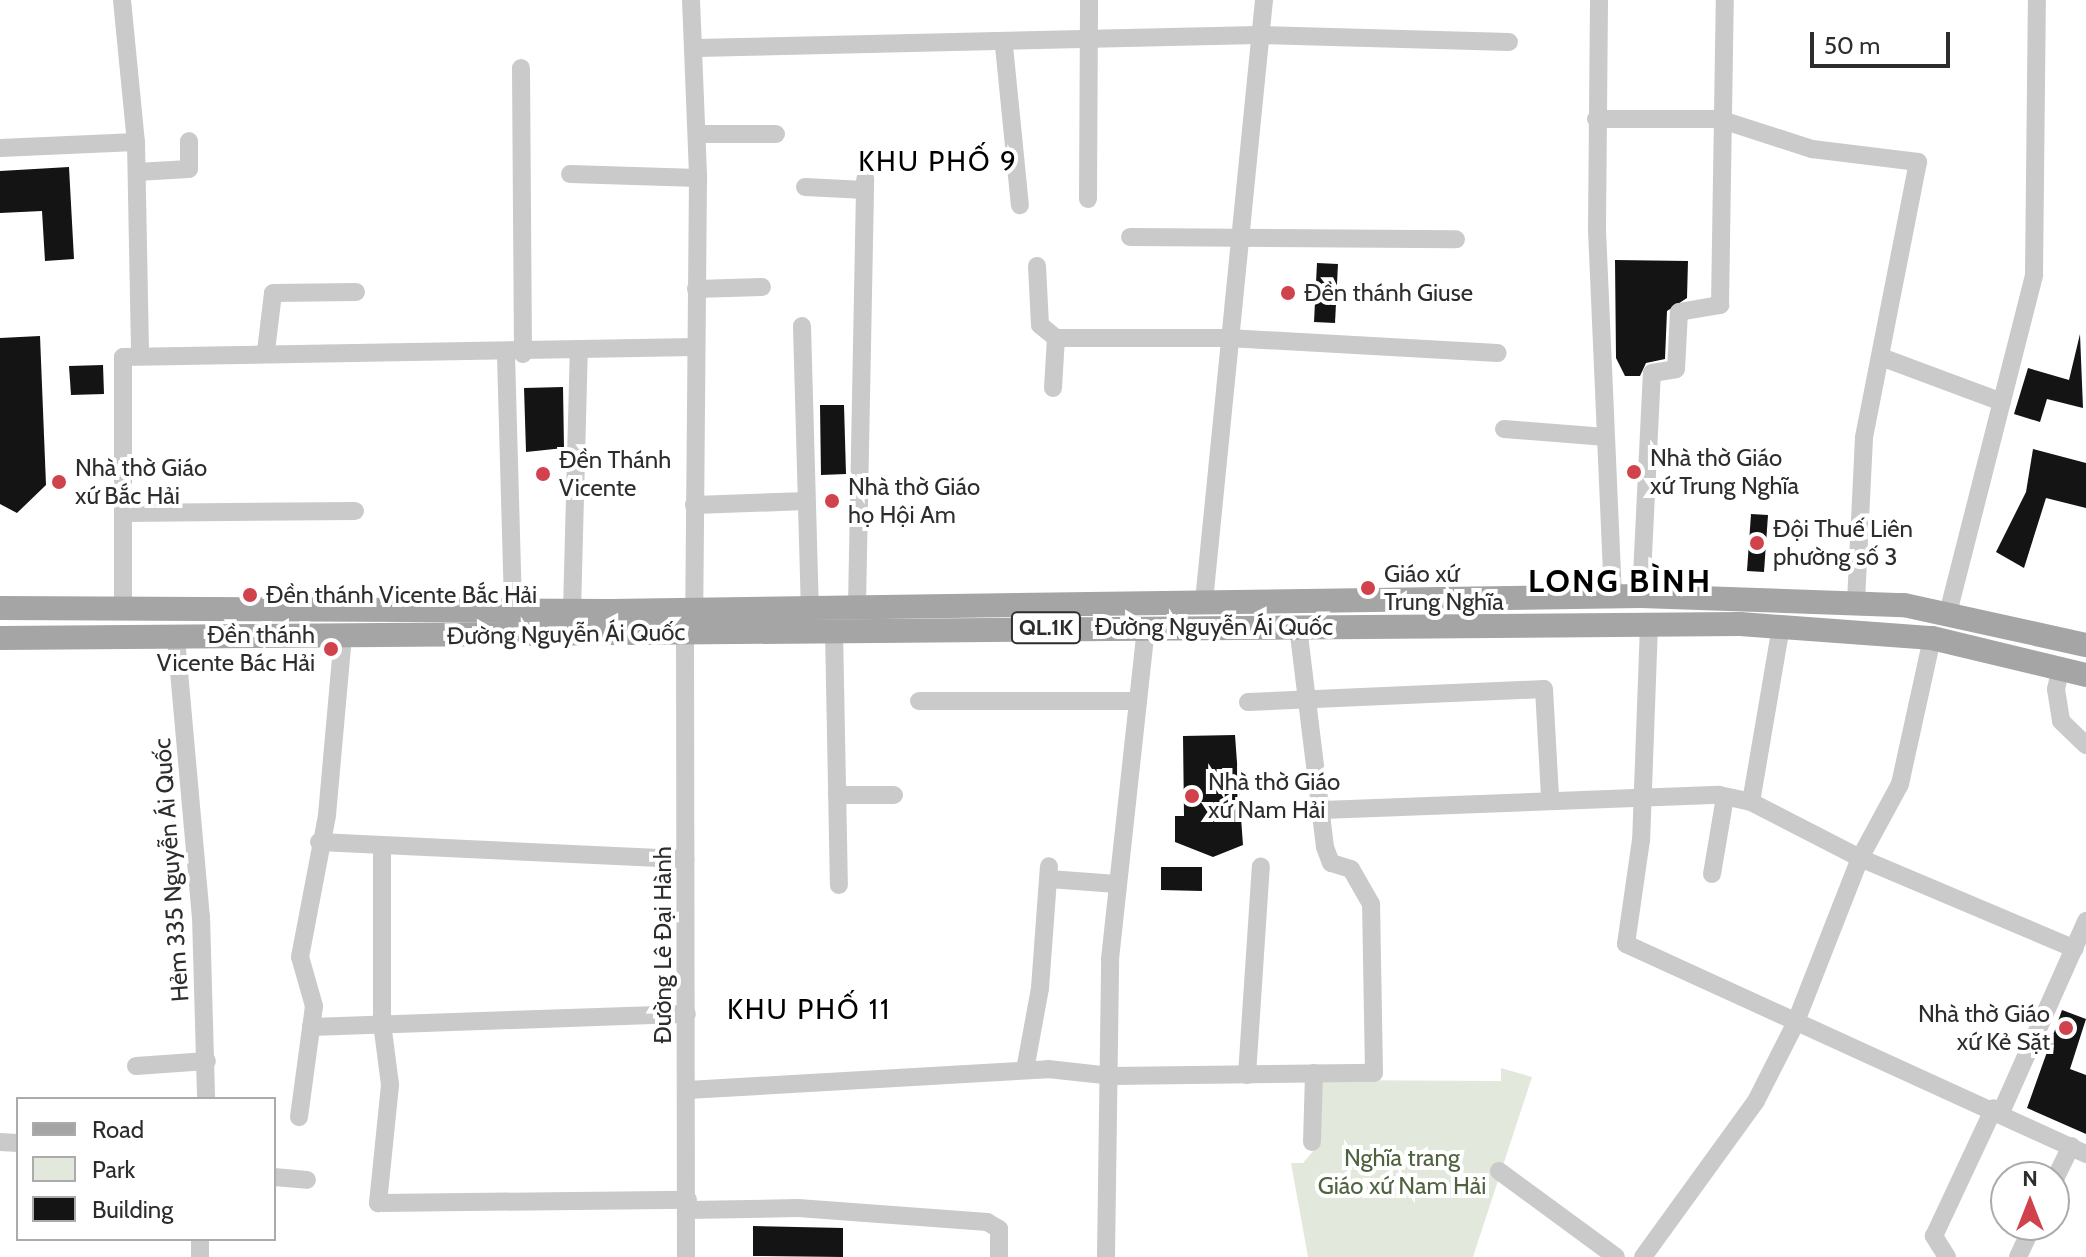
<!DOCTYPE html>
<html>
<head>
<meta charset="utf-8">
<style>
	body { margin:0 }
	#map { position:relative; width:2086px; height:1257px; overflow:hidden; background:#fff; font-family:Cabin,sans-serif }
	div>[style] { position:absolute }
	.green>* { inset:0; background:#e2e9dc }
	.building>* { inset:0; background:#141414 }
	.minor>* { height:18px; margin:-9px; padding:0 9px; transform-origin:9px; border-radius:9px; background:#cacaca }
	.major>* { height:24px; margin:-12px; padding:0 12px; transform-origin:12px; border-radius:12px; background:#a5a5a5 }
	.dots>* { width:22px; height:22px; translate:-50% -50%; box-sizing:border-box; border:4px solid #fff; border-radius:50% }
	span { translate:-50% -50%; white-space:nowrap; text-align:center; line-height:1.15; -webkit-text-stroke:8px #fff; paint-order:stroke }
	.shield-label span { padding:2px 6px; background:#fff; border:2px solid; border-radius:6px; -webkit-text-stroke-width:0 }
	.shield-label { font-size:22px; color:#2d2d2d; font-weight:700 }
	.poi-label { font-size:24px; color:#2d2d2d }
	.left { translate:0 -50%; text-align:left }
	.right { translate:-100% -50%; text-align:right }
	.street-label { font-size:24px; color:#2d2d2d }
	.park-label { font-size:24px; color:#506340 }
	.quarter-label { font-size:28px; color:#000; letter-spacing:2px }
	.district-label { font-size:32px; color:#000; font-weight:700; letter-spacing:2px }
	.legend { position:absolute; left:16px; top:1097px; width:260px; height:144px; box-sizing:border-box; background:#fff; border:2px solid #ababab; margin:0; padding:10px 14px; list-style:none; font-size:24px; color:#2d2d2d }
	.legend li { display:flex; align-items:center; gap:16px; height:40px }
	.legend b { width:40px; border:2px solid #ababab }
	.north { position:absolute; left:1990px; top:1161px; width:80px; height:80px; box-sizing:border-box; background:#fff; border:2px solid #ababab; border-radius:50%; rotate:0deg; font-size:22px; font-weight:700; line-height:32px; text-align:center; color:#2d2d2d }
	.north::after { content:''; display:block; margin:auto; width:28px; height:36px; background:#d0424c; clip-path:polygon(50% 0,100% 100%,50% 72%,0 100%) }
	.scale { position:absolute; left:1810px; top:32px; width:140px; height:36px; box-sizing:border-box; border:4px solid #2d2d2d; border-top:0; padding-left:10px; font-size:24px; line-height:28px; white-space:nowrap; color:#2d2d2d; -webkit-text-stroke:6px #fff; paint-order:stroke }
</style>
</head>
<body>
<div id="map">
	<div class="green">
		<div style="clip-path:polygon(1501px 1068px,1532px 1077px,1473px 1257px,1308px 1257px,1291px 1163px,1303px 1163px,1319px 1144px,1319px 1080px,1501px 1081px)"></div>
	</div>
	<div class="building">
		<div style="clip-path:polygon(69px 167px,74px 259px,45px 261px,42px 211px,0 213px,0 171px)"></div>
		<div style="clip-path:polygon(1615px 260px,1688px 261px,1687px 298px,1667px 311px,1665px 359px,1646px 363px,1640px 376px,1625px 376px,1616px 358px)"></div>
		<div style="clip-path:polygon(1317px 263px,1338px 264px,1335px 323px,1314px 322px)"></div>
		<div style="clip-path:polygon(2080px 334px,2083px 408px,2047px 399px,2040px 422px,2014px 414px,2028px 368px,2069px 380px)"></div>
		<div style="clip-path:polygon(40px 336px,46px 485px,17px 513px,0 504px,0 338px)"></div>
		<div style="clip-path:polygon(103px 365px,104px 394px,71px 395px,69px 366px)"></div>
		<div style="clip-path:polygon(563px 387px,564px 448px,526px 452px,524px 388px)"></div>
		<div style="clip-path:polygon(820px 405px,844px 405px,846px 474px,821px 475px)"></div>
		<div style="clip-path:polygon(2033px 449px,2086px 463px,2086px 508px,2046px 498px,2024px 568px,1996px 552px,2026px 492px)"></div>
		<div style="clip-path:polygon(1751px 514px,1768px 515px,1764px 572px,1747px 571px)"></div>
		<div style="clip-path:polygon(1235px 735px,1243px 845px,1213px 857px,1175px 842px,1175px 816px,1184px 816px,1183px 736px)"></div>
		<div style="clip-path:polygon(1161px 867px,1202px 867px,1202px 891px,1161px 890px)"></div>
		<div style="clip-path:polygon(2062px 1010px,2086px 1019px,2070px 1069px,2086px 1075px,2086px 1134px,2027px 1108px)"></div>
		<div style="clip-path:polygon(753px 1226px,843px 1228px,843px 1257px,753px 1256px)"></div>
	</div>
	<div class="minor">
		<div style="left:122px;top:0;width:143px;rotate:84.4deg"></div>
		<div style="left:136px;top:142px;width:212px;rotate:88.9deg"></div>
		<div style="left:691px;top:0;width:178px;rotate:87.7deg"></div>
		<div style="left:698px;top:178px;width:431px;rotate:90.5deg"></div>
		<div style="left:1599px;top:0;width:230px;rotate:90.5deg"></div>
		<div style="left:1597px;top:230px;width:366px;rotate:87.5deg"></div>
		<div style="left:1004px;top:46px;width:160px;rotate:84.3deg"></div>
		<div style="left:696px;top:48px;width:562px;rotate:-1.33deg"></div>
		<div style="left:1258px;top:35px;width:251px;rotate:1.6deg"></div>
		<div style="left:521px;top:68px;width:286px;rotate:89.6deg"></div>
		<div style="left:1596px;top:119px;width:123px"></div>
		<div style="left:1719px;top:119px;width:98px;rotate:17.9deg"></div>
		<div style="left:1812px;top:149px;width:107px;rotate:7deg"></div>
		<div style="left:1918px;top:162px;width:281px;rotate:101.1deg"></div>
		<div style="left:1864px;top:438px;width:165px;rotate:92.8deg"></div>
		<div style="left:697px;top:134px;width:79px"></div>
		<div style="left:0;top:148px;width:136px;rotate:-2.5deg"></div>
		<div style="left:137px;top:172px;width:52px;rotate:-3.3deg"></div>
		<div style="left:189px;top:169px;width:28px;rotate:-90deg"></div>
		<div style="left:570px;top:174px;width:128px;rotate:1.8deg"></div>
		<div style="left:805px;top:187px;width:60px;rotate:2.9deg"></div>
		<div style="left:1088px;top:199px;width:199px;rotate:-89.7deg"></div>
		<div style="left:1130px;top:237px;width:326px;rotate:0.4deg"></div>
		<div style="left:1037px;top:266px;width:59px;rotate:87.1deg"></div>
		<div style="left:1040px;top:325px;width:21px;rotate:39deg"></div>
		<div style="left:1056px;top:338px;width:172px"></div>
		<div style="left:1228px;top:338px;width:270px;rotate:3.2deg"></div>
		<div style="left:696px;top:289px;width:66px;rotate:-1.7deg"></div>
		<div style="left:802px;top:326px;width:281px;rotate:88.4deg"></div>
		<div style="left:266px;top:351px;width:58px;rotate:-83.1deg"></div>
		<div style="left:273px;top:293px;width:83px;rotate:-0.7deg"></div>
		<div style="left:506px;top:355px;width:255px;rotate:88.4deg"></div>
		<div style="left:1881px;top:357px;width:129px;rotate:20.4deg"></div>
		<div style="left:1053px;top:388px;width:50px;rotate:-86.6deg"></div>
		<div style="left:1504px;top:429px;width:102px;rotate:4.5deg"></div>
		<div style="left:694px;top:505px;width:112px;rotate:-2deg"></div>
		<div style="left:124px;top:513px;width:231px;rotate:-0.5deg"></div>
		<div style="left:1641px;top:596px;width:223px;rotate:-87.2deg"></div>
		<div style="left:1652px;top:373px;width:24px;rotate:-9deg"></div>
		<div style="left:1676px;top:369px;width:57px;rotate:-87deg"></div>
		<div style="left:1679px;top:312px;width:42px;rotate:-9.7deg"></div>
		<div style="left:1720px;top:305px;width:305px;rotate:-89.1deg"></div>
		<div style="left:1204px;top:601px;width:604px;rotate:-84.3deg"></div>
		<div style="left:857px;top:606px;width:427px;rotate:-88.9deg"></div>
		<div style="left:123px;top:608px;width:251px;rotate:-90deg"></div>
		<div style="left:123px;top:357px;width:572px;rotate:-1deg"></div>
		<div style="left:572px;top:611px;width:259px;rotate:-88.5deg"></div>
		<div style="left:1948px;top:613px;width:349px;rotate:-75.7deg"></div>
		<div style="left:2034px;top:275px;width:275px;rotate:-89.4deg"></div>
		<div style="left:1649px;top:625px;width:215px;rotate:92.1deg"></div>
		<div style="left:1641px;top:840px;width:105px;rotate:98.2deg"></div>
		<div style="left:1626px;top:944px;width:506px;rotate:24.54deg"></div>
		<div style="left:834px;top:630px;width:255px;rotate:88.9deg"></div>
		<div style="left:685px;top:633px;width:624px;rotate:89.91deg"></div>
		<div style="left:176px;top:638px;width:279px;rotate:84.9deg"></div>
		<div style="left:201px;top:916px;width:183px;rotate:88.4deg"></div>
		<div style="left:2061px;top:666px;width:24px;rotate:102deg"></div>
		<div style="left:2056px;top:689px;width:32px;rotate:81deg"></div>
		<div style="left:2061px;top:721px;width:35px;rotate:44deg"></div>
		<div style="left:919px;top:701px;width:218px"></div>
		<div style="left:1248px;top:702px;width:296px;rotate:-2.5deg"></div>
		<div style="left:1544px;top:689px;width:109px;rotate:86.8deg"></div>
		<div style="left:837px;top:795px;width:57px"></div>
		<div style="left:1751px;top:802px;width:179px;rotate:-80.3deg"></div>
		<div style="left:1323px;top:810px;width:396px;rotate:-2.2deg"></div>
		<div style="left:1719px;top:795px;width:33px;rotate:12deg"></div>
		<div style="left:1751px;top:802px;width:123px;rotate:27.2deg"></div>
		<div style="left:1860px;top:858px;width:233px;rotate:22.9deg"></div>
		<div style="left:319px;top:842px;width:367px;rotate:2.7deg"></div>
		<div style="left:382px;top:845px;width:178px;rotate:90deg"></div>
		<div style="left:382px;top:1023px;width:63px;rotate:82.6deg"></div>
		<div style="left:390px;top:1085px;width:119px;rotate:95.8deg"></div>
		<div style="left:378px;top:1203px;width:310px;rotate:-0.6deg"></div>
		<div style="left:1712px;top:874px;width:78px;rotate:-80.4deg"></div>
		<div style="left:1049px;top:879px;width:68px;rotate:4.2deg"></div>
		<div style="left:311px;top:1027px;width:376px;rotate:-2deg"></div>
		<div style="left:136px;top:1066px;width:71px;rotate:-4deg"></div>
		<div style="left:1025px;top:1070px;width:83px;rotate:-79.6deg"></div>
		<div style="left:1040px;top:988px;width:122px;rotate:-85.8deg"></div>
		<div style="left:1247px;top:1075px;width:209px;rotate:-86.2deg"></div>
		<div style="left:688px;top:1090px;width:361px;rotate:-3.3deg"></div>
		<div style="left:1048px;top:1069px;width:63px;rotate:6.3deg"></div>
		<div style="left:1111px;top:1076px;width:263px;rotate:-0.7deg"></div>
		<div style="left:1374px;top:1073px;width:169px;rotate:-91deg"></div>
		<div style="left:1371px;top:904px;width:40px;rotate:-119.7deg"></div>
		<div style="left:1351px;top:869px;width:21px;rotate:-163deg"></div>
		<div style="left:1331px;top:863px;width:17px;rotate:-111deg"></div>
		<div style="left:1325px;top:847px;width:222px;rotate:-97deg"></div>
		<div style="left:2002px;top:1110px;width:207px;rotate:-66deg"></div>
		<div style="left:299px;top:1117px;width:112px;rotate:-82.3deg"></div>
		<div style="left:314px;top:1006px;width:51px;rotate:-105.9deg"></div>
		<div style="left:300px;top:957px;width:145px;rotate:-79.2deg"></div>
		<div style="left:327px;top:815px;width:180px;rotate:-84.9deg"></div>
		<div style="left:0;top:1142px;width:18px;rotate:3deg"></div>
		<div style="left:1312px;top:1142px;width:69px;rotate:-88.3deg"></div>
		<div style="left:1499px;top:1171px;width:145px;rotate:36.3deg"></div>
		<div style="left:274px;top:1177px;width:33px;rotate:5deg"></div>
		<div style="left:2054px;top:1181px;width:39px;rotate:-64deg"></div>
		<div style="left:688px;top:1210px;width:110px;rotate:-1deg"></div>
		<div style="left:798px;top:1208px;width:190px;rotate:4.2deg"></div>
		<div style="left:987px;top:1222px;width:14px;rotate:30deg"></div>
		<div style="left:999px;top:1229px;width:28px;rotate:90deg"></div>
		<div style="left:200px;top:1257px;width:18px;rotate:-90deg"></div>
		<div style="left:1106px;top:1257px;width:298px;rotate:-89.2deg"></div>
		<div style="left:1110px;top:959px;width:335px;rotate:-83.8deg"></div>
		<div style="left:1643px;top:1257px;width:193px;rotate:-54.1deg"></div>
		<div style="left:1756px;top:1101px;width:86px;rotate:-63.1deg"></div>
		<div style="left:1795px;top:1024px;width:178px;rotate:-68.6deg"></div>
		<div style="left:1860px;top:858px;width:84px;rotate:-61.6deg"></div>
		<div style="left:1900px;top:784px;width:149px;rotate:-77.6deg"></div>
		<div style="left:1947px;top:1257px;width:25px;rotate:-122deg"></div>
		<div style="left:1934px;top:1236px;width:141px;rotate:-64.9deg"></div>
		<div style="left:2018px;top:1257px;width:35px;rotate:-65deg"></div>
	</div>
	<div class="major">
		<div style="left:0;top:608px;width:610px;rotate:0.28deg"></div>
		<div style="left:610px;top:611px;width:1031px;rotate:-0.83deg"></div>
		<div style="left:1641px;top:596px;width:263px;rotate:2deg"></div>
		<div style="left:1904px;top:605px;width:186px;rotate:12.4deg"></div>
		<div style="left:0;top:638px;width:1740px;rotate:-0.46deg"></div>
		<div style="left:1740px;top:624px;width:193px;rotate:4.2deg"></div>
		<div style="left:1932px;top:638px;width:158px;rotate:13.5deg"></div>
	</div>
	<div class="dots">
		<div style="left:1288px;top:293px;background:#d0424c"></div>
		<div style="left:1634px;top:472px;background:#d0424c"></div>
		<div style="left:543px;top:474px;background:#d0424c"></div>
		<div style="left:59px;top:482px;background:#d0424c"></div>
		<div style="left:832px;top:501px;background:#d0424c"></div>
		<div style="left:1757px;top:543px;background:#d0424c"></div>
		<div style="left:1368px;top:588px;background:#d0424c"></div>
		<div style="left:250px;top:595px;background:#d0424c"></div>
		<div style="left:331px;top:649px;background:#d0424c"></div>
		<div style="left:1192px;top:796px;background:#d0424c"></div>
		<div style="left:2066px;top:1028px;background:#d0424c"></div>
	</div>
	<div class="shield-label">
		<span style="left:1046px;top:628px">QL.1K</span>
	</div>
	<div class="poi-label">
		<span class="left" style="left:1304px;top:293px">Đền thánh Giuse</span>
		<span class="left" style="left:1650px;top:472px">Nhà thờ Giáo<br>xứ Trung Nghĩa</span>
		<span class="left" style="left:559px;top:474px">Đền Thánh<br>Vicente</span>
		<span class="left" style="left:75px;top:482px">Nhà thờ Giáo<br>xứ Bắc Hải</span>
		<span class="left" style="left:848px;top:501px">Nhà thờ Giáo<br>họ Hội Am</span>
		<span class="left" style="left:1773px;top:543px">Đội Thuế Liên<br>phường số 3</span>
		<span class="left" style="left:1384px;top:588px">Giáo xứ<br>Trung Nghĩa</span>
		<span class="left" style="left:266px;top:595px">Đền thánh Vicente Bắc Hải</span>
		<span class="right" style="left:315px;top:649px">Đền thánh<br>Vicente Bác Hải</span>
		<span class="left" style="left:1208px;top:796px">Nhà thờ Giáo<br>xứ Nam Hải</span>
		<span class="right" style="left:2050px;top:1028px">Nhà thờ Giáo<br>xứ Kẻ Sặt</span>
	</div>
	<div class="street-label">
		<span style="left:1214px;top:627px">Đường Nguyễn Ái Quốc</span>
		<span style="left:566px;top:634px;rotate:-1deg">Đường Nguyễn Ái Quốc</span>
		<span style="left:171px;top:870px;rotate:-94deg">Hẻm 335 Nguyễn Ái Quốc</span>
		<span style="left:663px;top:945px;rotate:-90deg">Đường Lê Đại Hành</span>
	</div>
	<div class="park-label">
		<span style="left:1402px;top:1172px">Nghĩa trang<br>Giáo xứ Nam Hải</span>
	</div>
	<div class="quarter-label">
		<span style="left:938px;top:161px">KHU PHỐ 9</span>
		<span style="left:809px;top:1009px">KHU PHỐ 11</span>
	</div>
	<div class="district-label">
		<span style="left:1620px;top:581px">LONG BÌNH</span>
	</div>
	<ul class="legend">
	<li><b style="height:10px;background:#a5a5a5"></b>Road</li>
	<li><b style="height:22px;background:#e2e9dc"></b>Park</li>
	<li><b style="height:22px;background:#141414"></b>Building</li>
	</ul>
	<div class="north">N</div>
	<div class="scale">50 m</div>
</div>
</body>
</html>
